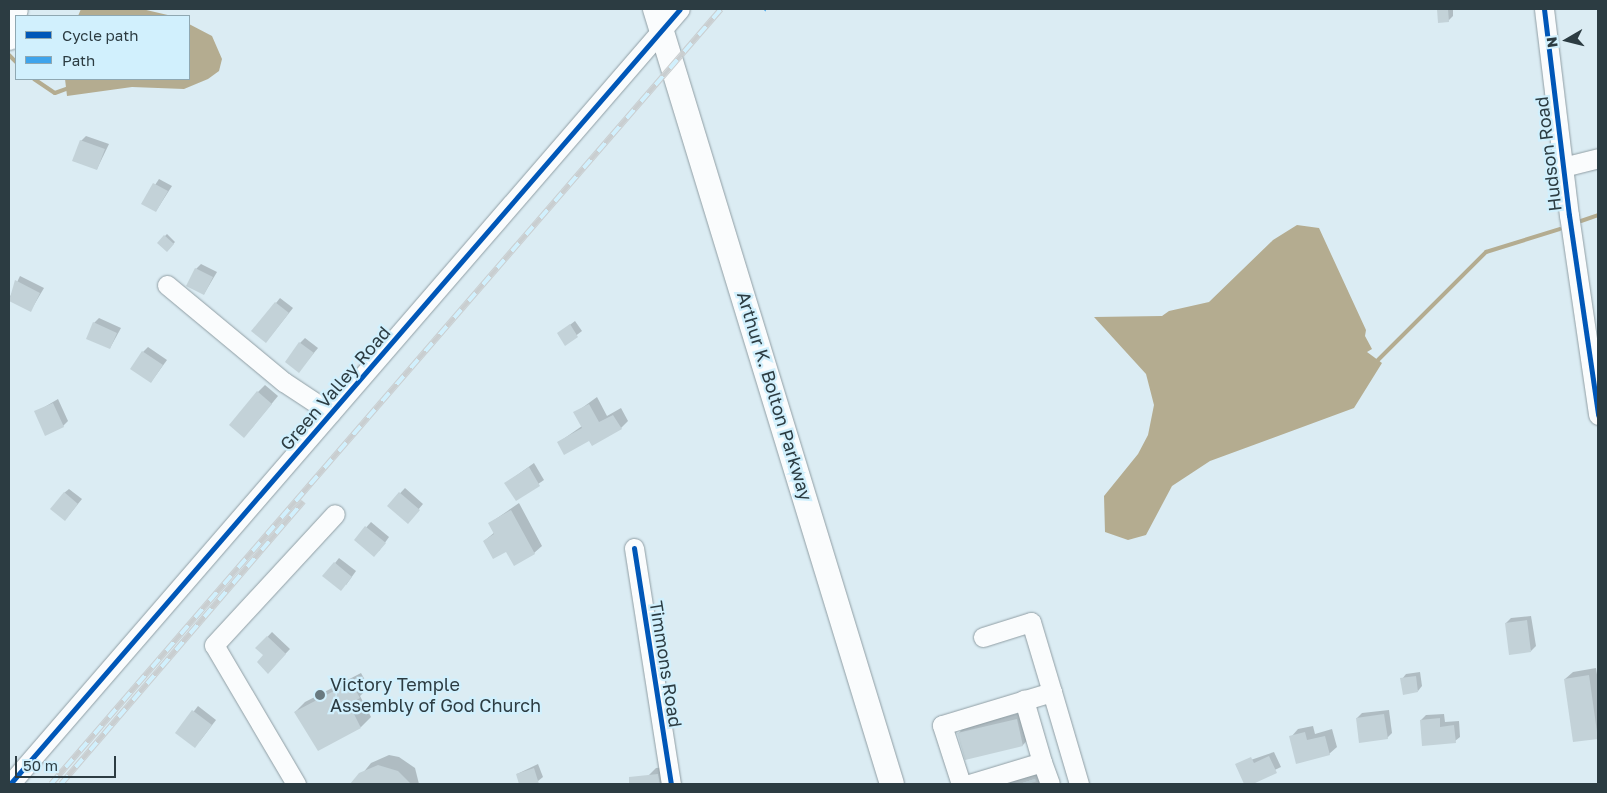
<!DOCTYPE html>
<html>
<head>
<meta charset="utf-8">
<style>
	body { margin:0 }
	#map { position:relative; width:1607px; height:793px; overflow:hidden; background:#dbecf3; font-family:"Golos Text",sans-serif }
	div>[style] { position:absolute }
	.water>* { inset:0; background:#b4ac90 }
	.shadow>* { inset:0; background:#0003 }
	.stream>* { height:4px; margin:-2px; padding:0 2px; transform-origin:2px; border-radius:2px; background:#b4ac90 }
	.building>* { inset:0; background:#c3d2d8 }
	.minor-tunnel>* { height:19px; margin-top:-9.5px; transform-origin:0; background:repeating-linear-gradient(90deg,#b8c9d0 0 19px,transparent 0 28px) }
	.roads { filter:drop-shadow(0 0 1px #909ea4) drop-shadow(0 0 1px #909ea4) }
	.minor>* { height:19px; margin:-9.5px; padding:0 9.5px; transform-origin:9.5px; border-radius:9.5px; background:#fafcfd }
	.major>* { height:24px; margin:-12px; padding:0 12px; transform-origin:12px; border-radius:12px; background:#fafcfd }
	.rail>* { height:5.5px; margin-top:-2.75px; transform-origin:0; background:repeating-linear-gradient(90deg,#d1f0fd 0 11px,#c9ced0 0 22px); box-sizing:border-box; border-block:1px solid #c9ced0 }
	.quiet>* { height:4px; margin-top:-2px; transform-origin:0; background:repeating-linear-gradient(90deg,#3ea4ec 0 8px,transparent 0 12px) }
	.cycleway>* { height:5px; margin:-2.5px; padding:0 2.5px; transform-origin:2.5px; border-radius:2.5px; background:#0057b8 }
	.dots>* { width:14px; height:14px; translate:-50% -50%; box-sizing:border-box; border:2px solid #d1f0fd; border-radius:50% }
	span { translate:-50% -50%; white-space:nowrap; text-align:center; line-height:1.15; -webkit-text-stroke:4.5px #d1f0fd; paint-order:stroke }
	.street-label { font-size:18px; color:#2c3c42 }
	.poi-label { font-size:18px; color:#2c3c42 }
	.left { translate:0 -50%; text-align:left }
	.frame { position:absolute; inset:0; border:10px solid #2c3c42; pointer-events:none }
	.legend { position:absolute; left:15px; top:15px; width:175px; height:65px; box-sizing:border-box; background:#d1f0fd; border:1px solid #8fa8b2; margin:0; padding:6px 9px; list-style:none; font-size:15px; color:#2c3c42 }
	.legend li { display:flex; align-items:center; gap:10px; height:25px }
	.legend b { width:25px; border:1px solid #8fa8b2 }
	.north { position:absolute; left:1542px; top:15px; width:50px; height:50px; -webkit-text-stroke:4px #d1f0fd; paint-order:stroke; rotate:262deg; font-size:14px; font-weight:700; line-height:20px; text-align:center; color:#2c3c42 }
	.north::after { content:''; display:block; margin:auto; width:18px; height:22px; background:#2c3c42; clip-path:polygon(50% 0,100% 100%,50% 72%,0 100%) }
	.scale { position:absolute; left:15px; top:756px; width:101px; height:22px; box-sizing:border-box; border:2px solid #2c3c42; border-top:0; padding-left:6px; font-size:15px; line-height:18px; white-space:nowrap; color:#2c3c42; -webkit-text-stroke:4px #d1f0fd; paint-order:stroke }
</style>
</head>
<body>
<div id="map">
	<div class="water">
		<div style="clip-path:polygon(81px 9px,142px 9px,172px 16px,78px 16px)"></div>
		<div style="clip-path:polygon(189px 24px,212px 36px,222px 59px,219px 71px,208px 79px,184px 89px,132px 87px,67px 96px,65px 79px,189px 79px)"></div>
		<div style="clip-path:polygon(1297px 225px,1319px 228px,1366px 330px,1365px 336px,1372px 349px,1367px 352px,1382px 363px,1354px 408px,1210px 461px,1172px 486px,1146px 535px,1128px 540px,1105px 532px,1104px 496px,1138px 454px,1148px 435px,1154px 405px,1146px 374px,1094px 317px,1162px 316px,1169px 311px,1209px 302px,1273px 240px)"></div>
	</div>
	<div class="shadow">
		<div style="clip-path:polygon(1438px 9px,1453px 9px,1453px 16px,1448px 21px,1439px 22px)"></div>
		<div style="clip-path:polygon(86px 136px,109px 144px,97px 169px,81px 141px)"></div>
		<div style="clip-path:polygon(159px 179px,172px 186px,156px 211px,143px 203px)"></div>
		<div style="clip-path:polygon(167px 234px,175px 242px,167px 251px,158px 243px)"></div>
		<div style="clip-path:polygon(201px 264px,217px 272px,204px 294px,196px 269px)"></div>
		<div style="clip-path:polygon(20px 276px,44px 288px,31px 310px,9px 299px)"></div>
		<div style="clip-path:polygon(280px 298px,293px 308px,270px 337px,276px 303px)"></div>
		<div style="clip-path:polygon(99px 318px,121px 328px,110px 348px,94px 323px)"></div>
		<div style="clip-path:polygon(575px 321px,582px 331px,565px 344px,558px 334px)"></div>
		<div style="clip-path:polygon(305px 338px,318px 348px,299px 371px,300px 343px)"></div>
		<div style="clip-path:polygon(148px 347px,167px 360px,151px 382px,143px 352px)"></div>
		<div style="clip-path:polygon(265px 385px,278px 396px,251px 429px,258px 392px)"></div>
		<div style="clip-path:polygon(597px 397px,607px 416px,621px 408px,628px 421px,621px 428px,589px 439px,559px 442px,582px 426px,575px 413px)"></div>
		<div style="clip-path:polygon(58px 399px,68px 421px,63px 426px,36px 412px)"></div>
		<div style="clip-path:polygon(534px 463px,544px 480px,516px 499px,506px 483px)"></div>
		<div style="clip-path:polygon(405px 488px,423px 504px,412px 517px,389px 505px)"></div>
		<div style="clip-path:polygon(69px 489px,82px 499px,69px 515px,64px 493px)"></div>
		<div style="clip-path:polygon(519px 503px,542px 546px,534px 553px,507px 550px,484px 541px,495px 532px,490px 523px)"></div>
		<div style="clip-path:polygon(371px 522px,389px 537px,379px 551px,355px 540px)"></div>
		<div style="clip-path:polygon(339px 558px,356px 571px,346px 585px,335px 563px)"></div>
		<div style="clip-path:polygon(1531px 616px,1536px 646px,1531px 651px,1506px 623px,1511px 618px)"></div>
		<div style="clip-path:polygon(272px 632px,290px 649px,268px 672px,265px 655px,257px 648px)"></div>
		<div style="clip-path:polygon(1596px 668px,1598px 681px,1598px 738px,1565px 679px,1573px 672px)"></div>
		<div style="clip-path:polygon(1420px 672px,1422px 686px,1418px 691px,1402px 679px,1406px 674px)"></div>
		<div style="clip-path:polygon(361px 673px,369px 687px,360px 696px,371px 717px,361px 727px,295px 712px,305px 702px)"></div>
		<div style="clip-path:polygon(198px 706px,216px 720px,200px 741px,177px 733px)"></div>
		<div style="clip-path:polygon(1389px 710px,1392px 733px,1387px 738px,1357px 718px,1362px 713px)"></div>
		<div style="clip-path:polygon(1024px 712px,1030px 737px,1023px 745px,966px 759px,958px 734px,965px 726px)"></div>
		<div style="clip-path:polygon(1444px 714px,1445px 722px,1459px 721px,1460px 737px,1455px 741px,1421px 720px,1426px 715px)"></div>
		<div style="clip-path:polygon(1313px 726px,1315px 734px,1332px 729px,1337px 747px,1329px 754px,1291px 737px,1298px 729px)"></div>
		<div style="clip-path:polygon(1274px 752px,1281px 767px,1246px 784px,1236px 765px)"></div>
		<div style="clip-path:polygon(389px 755px,399px 757px,415px 768px,419px 784px,354px 784px,371px 763px)"></div>
		<div style="clip-path:polygon(538px 764px,543px 777px,538px 781px,521px 784px,517px 774px)"></div>
		<div style="clip-path:polygon(665px 767px,668px 784px,650px 784px,649px 775px,656px 768px)"></div>
		<div style="clip-path:polygon(1043px 771px,1049px 784px,998px 784px)"></div>
	</div>
	<div class="stream">
		<div style="left:9px;top:55px;width:10px;rotate:45deg"></div>
		<div style="left:34px;top:79px;width:25px;rotate:34deg"></div>
		<div style="left:55px;top:93px;width:12px;rotate:-20deg"></div>
		<div style="left:1581px;top:221px;width:18px;rotate:-19deg"></div>
		<div style="left:1378px;top:360px;width:153px;rotate:-45deg"></div>
		<div style="left:1486px;top:252px;width:77px;rotate:-17.3deg"></div>
	</div>
	<div class="building">
		<div style="clip-path:polygon(1437px 9px,1448px 9px,1449px 22px,1438px 23px)"></div>
		<div style="clip-path:polygon(80px 140px,105px 149px,97px 170px,72px 161px)"></div>
		<div style="clip-path:polygon(153px 183px,168px 191px,156px 212px,141px 204px)"></div>
		<div style="clip-path:polygon(164px 235px,174px 244px,167px 252px,157px 243px)"></div>
		<div style="clip-path:polygon(195px 268px,213px 277px,204px 295px,186px 286px)"></div>
		<div style="clip-path:polygon(15px 280px,40px 293px,31px 312px,9px 301px)"></div>
		<div style="clip-path:polygon(275px 302px,289px 313px,266px 343px,251px 331px)"></div>
		<div style="clip-path:polygon(93px 322px,117px 333px,110px 349px,86px 339px)"></div>
		<div style="clip-path:polygon(570px 324px,578px 337px,565px 346px,557px 333px)"></div>
		<div style="clip-path:polygon(299px 342px,314px 353px,299px 373px,285px 362px)"></div>
		<div style="clip-path:polygon(142px 351px,163px 365px,151px 383px,130px 369px)"></div>
		<div style="clip-path:polygon(257px 391px,272px 404px,244px 438px,229px 425px)"></div>
		<div style="clip-path:polygon(53px 403px,64px 427px,45px 436px,34px 411px)"></div>
		<div style="clip-path:polygon(589px 404px,599px 422px,613px 415px,622px 429px,592px 446px,589px 441px,564px 455px,557px 442px,582px 428px,573px 412px)"></div>
		<div style="clip-path:polygon(529px 467px,540px 486px,516px 501px,504px 483px)"></div>
		<div style="clip-path:polygon(64px 492px,78px 504px,65px 521px,50px 509px)"></div>
		<div style="clip-path:polygon(399px 492px,420px 510px,408px 524px,387px 506px)"></div>
		<div style="clip-path:polygon(511px 510px,535px 554px,514px 566px,506px 552px,493px 559px,483px 541px,494px 534px,488px 523px)"></div>
		<div style="clip-path:polygon(365px 526px,386px 543px,374px 557px,354px 540px)"></div>
		<div style="clip-path:polygon(334px 562px,352px 577px,341px 591px,322px 576px)"></div>
		<div style="clip-path:polygon(1527px 620px,1531px 652px,1509px 655px,1505px 623px)"></div>
		<div style="clip-path:polygon(267px 636px,286px 654px,268px 674px,257px 662px,263px 655px,255px 648px)"></div>
		<div style="clip-path:polygon(1589px 675px,1598px 739px,1573px 742px,1564px 679px)"></div>
		<div style="clip-path:polygon(1416px 676px,1418px 692px,1403px 695px,1400px 678px)"></div>
		<div style="clip-path:polygon(351px 682px,360px 698px,349px 704px,361px 728px,318px 751px,294px 712px)"></div>
		<div style="clip-path:polygon(192px 710px,212px 725px,195px 748px,175px 733px)"></div>
		<div style="clip-path:polygon(1384px 714px,1388px 739px,1359px 743px,1356px 718px)"></div>
		<div style="clip-path:polygon(1440px 718px,1440px 727px,1454px 725px,1456px 743px,1422px 746px,1420px 720px)"></div>
		<div style="clip-path:polygon(1017px 719px,1023px 746px,965px 760px,957px 733px)"></div>
		<div style="clip-path:polygon(1305px 732px,1307px 740px,1325px 736px,1330px 755px,1296px 764px,1289px 736px)"></div>
		<div style="clip-path:polygon(1269px 756px,1277px 773px,1253px 784px,1244px 784px,1235px 764px,1251px 757px,1254px 763px)"></div>
		<div style="clip-path:polygon(378px 765px,398px 771px,411px 784px,350px 784px,359px 773px)"></div>
		<div style="clip-path:polygon(534px 768px,539px 784px,519px 784px,516px 774px)"></div>
		<div style="clip-path:polygon(658px 774px,660px 784px,629px 784px,629px 777px)"></div>
	</div>
	<div class="minor-tunnel">
		<div style="left:1026px;top:781px;width:3px;rotate:72deg"></div>
	</div>
	<div class="roads">
		<div class="minor">
			<div style="left:1544px;top:9px;width:208px;rotate:83.1deg"></div>
			<div style="left:1569px;top:215px;width:202px;rotate:81.7deg"></div>
			<div style="left:9px;top:40px;width:32px;rotate:-74deg"></div>
			<div style="left:1563px;top:167px;width:36px;rotate:-14deg"></div>
			<div style="left:167px;top:285px;width:152px;rotate:39.7deg"></div>
			<div style="left:284px;top:382px;width:56px;rotate:33.4deg"></div>
			<div style="left:634px;top:548px;width:239px;rotate:81.1deg"></div>
			<div style="left:983px;top:637px;width:50px;rotate:-17.4deg"></div>
			<div style="left:1031px;top:622px;width:73px;rotate:73.3deg"></div>
			<div style="left:1042px;top:762px;width:23px;rotate:70deg"></div>
			<div style="left:10px;top:784px;width:1024px;rotate:-49.16deg"></div>
			<div style="left:296px;top:784px;width:161px;rotate:-120.5deg"></div>
			<div style="left:214px;top:645px;width:178px;rotate:-47.3deg"></div>
			<div style="left:961px;top:784px;width:62px;rotate:-107.9deg"></div>
			<div style="left:942px;top:725px;width:115px;rotate:-16.7deg"></div>
			<div style="left:1052px;top:692px;width:96px;rotate:73.6deg"></div>
			<div style="left:969px;top:784px;width:76px;rotate:-16.8deg"></div>
			<div style="left:1042px;top:762px;width:65px;rotate:-106.2deg"></div>
		</div>
		<div class="major">
			<div style="left:655px;top:9px;width:810px;rotate:73deg"></div>
		</div>
	</div>
	<div class="rail">
		<div style="left:51px;top:784px;width:1024px;rotate:-49.16deg"></div>
		<div style="left:61px;top:784px;width:372px;rotate:-49.4deg"></div>
	</div>
	<div class="quiet">
		<div style="left:764px;top:10px;width:1px;rotate:-45deg"></div>
	</div>
	<div class="cycleway">
		<div style="left:1544px;top:9px;width:208px;rotate:83.1deg"></div>
		<div style="left:1569px;top:215px;width:202px;rotate:81.7deg"></div>
		<div style="left:634px;top:548px;width:239px;rotate:81.1deg"></div>
		<div style="left:10px;top:784px;width:1024px;rotate:-49.16deg"></div>
	</div>
	<div class="dots">
		<div style="left:320px;top:695px;background:#697a80"></div>
	</div>
	<div class="street-label">
		<span style="left:1548px;top:154px;rotate:-97deg">Hudson Road</span>
		<span style="left:335px;top:388px;rotate:-49deg">Green Valley Road</span>
		<span style="left:775px;top:396px;rotate:73deg">Arthur K. Bolton Parkway</span>
		<span style="left:666px;top:664px;rotate:81deg">Timmons Road</span>
	</div>
	<div class="poi-label">
		<span class="left" style="left:330px;top:695px">Victory Temple<br>Assembly of God Church</span>
	</div>
	<div class="frame"></div>
	<ul class="legend">
	<li><b style="height:6px;background:#0057b8"></b>Cycle path</li>
	<li><b style="height:6px;background:#3ea4ec"></b>Path</li>
	</ul>
	<div class="north">N</div>
	<div class="scale">50 m</div>
</div>
</body>
</html>
